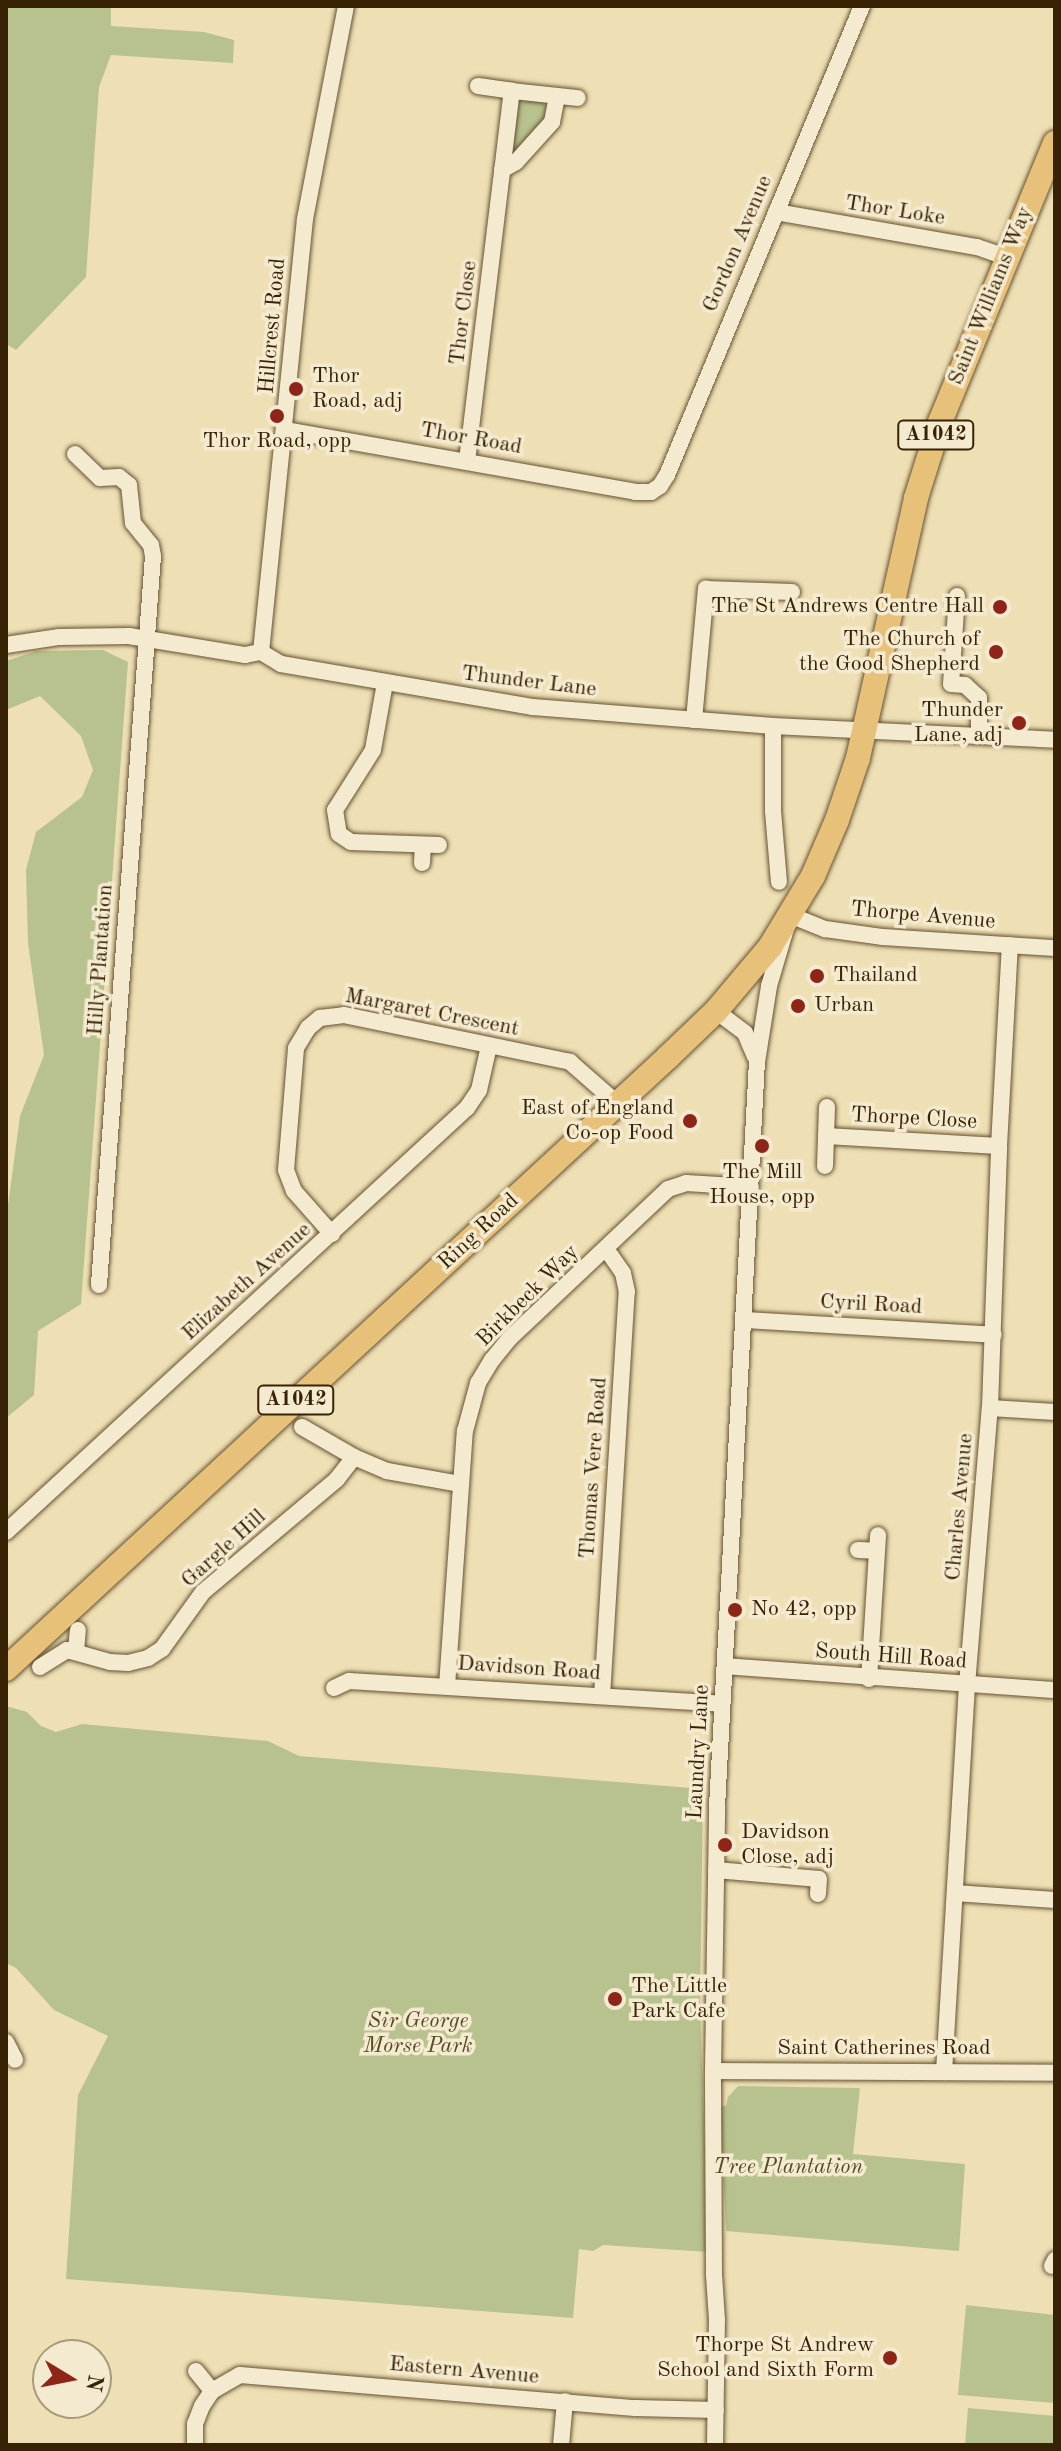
<!DOCTYPE html>
<html>
<head>
<meta charset="utf-8">
<style>
	body { margin:0 }
	#map { position:relative; width:1061px; height:2451px; overflow:hidden; background:#eedfb5; font-family:"Old Standard TT",serif }
	div>[style] { position:absolute }
	.green>* { inset:0; background:#b8c28e }
	.roads { filter:drop-shadow(0 0 2px #655230) drop-shadow(0 0 2px #655230) }
	.minor>* { height:16px; margin:-8px; padding:0 8px; transform-origin:8px; border-radius:8px; background:#f4eacf }
	.highway>* { height:24px; margin:-12px; padding:0 12px; transform-origin:12px; border-radius:12px; background:#e7c07a }
	.dots>* { width:22px; height:22px; translate:-50% -50%; box-sizing:border-box; border:4px solid #f4eacf; border-radius:50% }
	span { translate:-50% -50%; white-space:nowrap; text-align:center; line-height:1.15; -webkit-text-stroke:7px #f4eacf; paint-order:stroke }
	.shield-label span { padding:2px 6px; background:#f4eacf; border:2px solid; border-radius:6px; -webkit-text-stroke-width:0 }
	.shield-label { font-size:20px; color:#372303; font-weight:700 }
	.street-label { font-size:22px; color:#372303 }
	.poi-label { font-size:22px; color:#372303 }
	.left { translate:0 -50%; text-align:left }
	.right { translate:-100% -50%; text-align:right }
	.park-label { font-size:22px; color:#574b26; font-style:italic }
	.frame { position:absolute; inset:0; border:8px solid #372303; pointer-events:none }
	.north { position:absolute; left:32px; top:2339px; width:80px; height:80px; box-sizing:border-box; background:#f4eacf; border:2px solid #a89a7d; border-radius:50%; rotate:100deg; font-size:22px; font-weight:700; line-height:32px; text-align:center; color:#372303 }
	.north::after { content:''; display:block; margin:auto; width:28px; height:36px; background:#8f2418; clip-path:polygon(50% 0,100% 100%,50% 72%,0 100%) }
</style>
</head>
<body>
<div id="map">
	<div class="green">
		<div style="clip-path:polygon(6px 6px,111px 6px,111px 26px,204px 32px,234px 40px,233px 63px,111px 55px,99px 87px,86px 277px,16px 350px,6px 344px)"></div>
		<div style="clip-path:polygon(520px 100px,542px 101px,549px 112px,548px 118px,512px 159px,516px 104px)"></div>
		<div style="clip-path:polygon(103px 650px,128px 662px,81px 1304px,38px 1331px,34px 1395px,6px 1418px,6px 1220px,20px 1116px,44px 1055px,28px 943px,26px 870px,36px 832px,82px 797px,93px 770px,81px 736px,40px 696px,6px 710px,6px 661px,36px 651px)"></div>
		<div style="clip-path:polygon(6px 1706px,27px 1712px,41px 1726px,56px 1732px,82px 1724px,268px 1741px,299px 1756px,703px 1789px,700px 2004px,708px 2252px,603px 2245px,593px 2251px,579px 2249px,573px 2318px,66px 2279px,78px 2095px,108px 2036px,54px 2010px,16px 1968px,6px 1963px)"></div>
		<div style="clip-path:polygon(738px 2086px,860px 2088px,853px 2154px,965px 2164px,959px 2251px,726px 2231px,720px 2106px,726px 2106px,728px 2097px)"></div>
		<div style="clip-path:polygon(966px 2305px,1055px 2315px,1055px 2403px,958px 2395px)"></div>
		<div style="clip-path:polygon(968px 2408px,1055px 2416px,1055px 2445px,965px 2445px)"></div>
	</div>
	<div class="roads">
		<div class="minor">
			<div style="left:478px;top:86px;width:34px;rotate:8deg"></div>
			<div style="left:502px;top:170px;width:16px;rotate:-30deg"></div>
			<div style="left:516px;top:162px;width:54px;rotate:-48deg"></div>
			<div style="left:552px;top:122px;width:26px;rotate:-79deg"></div>
			<div style="left:776px;top:212px;width:204px;rotate:9.9deg"></div>
			<div style="left:977px;top:247px;width:31px;rotate:19deg"></div>
			<div style="left:285px;top:430px;width:355px;rotate:10deg"></div>
			<div style="left:635px;top:492px;width:16px"></div>
			<div style="left:651px;top:492px;width:11px;rotate:-34deg"></div>
			<div style="left:660px;top:486px;width:13px;rotate:-58deg"></div>
			<div style="left:667px;top:475px;width:508px;rotate:-67.42deg"></div>
			<div style="left:75px;top:454px;width:35px;rotate:44deg"></div>
			<div style="left:100px;top:478px;width:19px;rotate:-3deg"></div>
			<div style="left:119px;top:477px;width:13px;rotate:39deg"></div>
			<div style="left:129px;top:485px;width:38px;rotate:84deg"></div>
			<div style="left:133px;top:523px;width:28px;rotate:51deg"></div>
			<div style="left:151px;top:545px;width:11px;rotate:80deg"></div>
			<div style="left:153px;top:556px;width:731px;rotate:94.24deg"></div>
			<div style="left:467px;top:461px;width:373px;rotate:-83.1deg"></div>
			<div style="left:512px;top:91px;width:66px;rotate:6.1deg"></div>
			<div style="left:957px;top:596px;width:88px;rotate:93.9deg"></div>
			<div style="left:951px;top:684px;width:14px;rotate:4deg"></div>
			<div style="left:965px;top:685px;width:19px;rotate:43deg"></div>
			<div style="left:979px;top:698px;width:38px;rotate:90deg"></div>
			<div style="left:6px;top:645px;width:54px;rotate:-8.6deg"></div>
			<div style="left:59px;top:637px;width:70px;rotate:-0.8deg"></div>
			<div style="left:129px;top:636px;width:118px;rotate:9.3deg"></div>
			<div style="left:245px;top:655px;width:16px;rotate:-11deg"></div>
			<div style="left:261px;top:652px;width:23px;rotate:31deg"></div>
			<div style="left:281px;top:664px;width:256px;rotate:9.7deg"></div>
			<div style="left:533px;top:707px;width:241px;rotate:4.5deg"></div>
			<div style="left:773px;top:726px;width:282px;rotate:2.8deg"></div>
			<div style="left:261px;top:652px;width:435px;rotate:-84.2deg"></div>
			<div style="left:305px;top:219px;width:217px;rotate:-79.1deg"></div>
			<div style="left:385px;top:683px;width:68px;rotate:100.2deg"></div>
			<div style="left:373px;top:750px;width:71px;rotate:122.3deg"></div>
			<div style="left:335px;top:810px;width:24px;rotate:81deg"></div>
			<div style="left:339px;top:834px;width:14px;rotate:34deg"></div>
			<div style="left:351px;top:842px;width:88px;rotate:2deg"></div>
			<div style="left:694px;top:720px;width:132px;rotate:-84.8deg"></div>
			<div style="left:706px;top:589px;width:86px;rotate:2deg"></div>
			<div style="left:773px;top:726px;width:85px;rotate:90deg"></div>
			<div style="left:773px;top:811px;width:71px;rotate:85.2deg"></div>
			<div style="left:422px;top:863px;width:18px;rotate:-87deg"></div>
			<div style="left:716px;top:1011px;width:36px;rotate:37deg"></div>
			<div style="left:745px;top:1033px;width:25px;rotate:67deg"></div>
			<div style="left:826px;top:1136px;width:29px;rotate:-88deg"></div>
			<div style="left:825px;top:1166px;width:30px;rotate:-88deg"></div>
			<div style="left:826px;top:1136px;width:173px;rotate:3.3deg"></div>
			<div style="left:332px;top:1234px;width:57px;rotate:-131.5deg"></div>
			<div style="left:294px;top:1191px;width:22px;rotate:-111deg"></div>
			<div style="left:286px;top:1170px;width:122px;rotate:-85.3deg"></div>
			<div style="left:296px;top:1048px;width:23px;rotate:-59deg"></div>
			<div style="left:308px;top:1028px;width:16px;rotate:-40deg"></div>
			<div style="left:320px;top:1018px;width:24px;rotate:-7deg"></div>
			<div style="left:344px;top:1015px;width:231px;rotate:11.7deg"></div>
			<div style="left:570px;top:1062px;width:64px;rotate:41.2deg"></div>
			<div style="left:745px;top:1320px;width:249px;rotate:3.4deg"></div>
			<div style="left:990px;top:1408px;width:65px;rotate:3.5deg"></div>
			<div style="left:302px;top:1427px;width:60px;rotate:30deg"></div>
			<div style="left:354px;top:1457px;width:36px;rotate:23deg"></div>
			<div style="left:387px;top:1471px;width:75px;rotate:10deg"></div>
			<div style="left:6px;top:1532px;width:626px;rotate:-42.61deg"></div>
			<div style="left:467px;top:1108px;width:22px;rotate:-56deg"></div>
			<div style="left:479px;top:1090px;width:45px;rotate:-77.2deg"></div>
			<div style="left:858px;top:1550px;width:18px;rotate:3deg"></div>
			<div style="left:76px;top:1651px;width:21px;rotate:-85deg"></div>
			<div style="left:725px;top:1666px;width:331px;rotate:4.2deg"></div>
			<div style="left:40px;top:1667px;width:32px;rotate:-32deg"></div>
			<div style="left:67px;top:1650px;width:45px;rotate:15.6deg"></div>
			<div style="left:110px;top:1662px;width:18px;rotate:3deg"></div>
			<div style="left:128px;top:1663px;width:21px;rotate:-14deg"></div>
			<div style="left:148px;top:1658px;width:17px;rotate:-33deg"></div>
			<div style="left:162px;top:1649px;width:70px;rotate:-54.3deg"></div>
			<div style="left:203px;top:1592px;width:175px;rotate:-40.1deg"></div>
			<div style="left:337px;top:1479px;width:28px;rotate:-52deg"></div>
			<div style="left:869px;top:1679px;width:144px;rotate:-86.4deg"></div>
			<div style="left:447px;top:1686px;width:256px;rotate:-86deg"></div>
			<div style="left:465px;top:1431px;width:50px;rotate:-74.8deg"></div>
			<div style="left:478px;top:1383px;width:27px;rotate:-59deg"></div>
			<div style="left:492px;top:1360px;width:28px;rotate:-51deg"></div>
			<div style="left:510px;top:1338px;width:217px;rotate:-43.3deg"></div>
			<div style="left:668px;top:1189px;width:19px;rotate:-18deg"></div>
			<div style="left:686px;top:1183px;width:65px;rotate:3.5deg"></div>
			<div style="left:334px;top:1688px;width:17px;rotate:-25deg"></div>
			<div style="left:349px;top:1681px;width:374px;rotate:3.5deg"></div>
			<div style="left:602px;top:1696px;width:405px;rotate:-86.5deg"></div>
			<div style="left:627px;top:1292px;width:19px;rotate:-102deg"></div>
			<div style="left:623px;top:1273px;width:29px;rotate:-125deg"></div>
			<div style="left:716px;top:1870px;width:103px;rotate:5deg"></div>
			<div style="left:819px;top:1879px;width:15px;rotate:94deg"></div>
			<div style="left:955px;top:1893px;width:100px;rotate:4deg"></div>
			<div style="left:6px;top:2042px;width:20px;rotate:63deg"></div>
			<div style="left:713px;top:2071px;width:342px;rotate:0.3deg"></div>
			<div style="left:944px;top:2072px;width:388px;rotate:-86.6deg"></div>
			<div style="left:967px;top:1685px;width:278px;rotate:-85.3deg"></div>
			<div style="left:990px;top:1408px;width:262px;rotate:-88deg"></div>
			<div style="left:999px;top:1146px;width:201px;rotate:-86.9deg"></div>
			<div style="left:1052px;top:2266px;width:7px;rotate:-63deg"></div>
			<div style="left:196px;top:2371px;width:26px;rotate:51deg"></div>
			<div style="left:195px;top:2445px;width:21px;rotate:-90deg"></div>
			<div style="left:195px;top:2424px;width:19px;rotate:-69deg"></div>
			<div style="left:202px;top:2406px;width:18px;rotate:-56deg"></div>
			<div style="left:212px;top:2391px;width:32px;rotate:-30deg"></div>
			<div style="left:240px;top:2375px;width:396px;rotate:4.8deg"></div>
			<div style="left:635px;top:2408px;width:81px;rotate:1.4deg"></div>
			<div style="left:561px;top:2445px;width:44px;rotate:-84.8deg"></div>
			<div style="left:715px;top:2445px;width:125px;rotate:-89.1deg"></div>
			<div style="left:717px;top:2320px;width:45px;rotate:-93.8deg"></div>
			<div style="left:714px;top:2275px;width:204px;rotate:-90.3deg"></div>
			<div style="left:713px;top:2071px;width:264px;rotate:-89.1deg"></div>
			<div style="left:717px;top:1807px;width:746px;rotate:-86.93deg"></div>
			<div style="left:757px;top:1062px;width:77px;rotate:-81deg"></div>
			<div style="left:769px;top:986px;width:74px;rotate:-73.5deg"></div>
			<div style="left:790px;top:915px;width:38px;rotate:22deg"></div>
			<div style="left:825px;top:929px;width:59px;rotate:7.9deg"></div>
			<div style="left:883px;top:937px;width:172px;rotate:3.7deg"></div>
		</div>
		<div class="highway">
			<div style="left:6px;top:1669px;width:902px;rotate:-42.75deg"></div>
			<div style="left:668px;top:1057px;width:66px;rotate:-43.8deg"></div>
			<div style="left:716px;top:1011px;width:84px;rotate:-49.8deg"></div>
			<div style="left:770px;top:947px;width:83px;rotate:-58.8deg"></div>
			<div style="left:813px;top:876px;width:61px;rotate:-66.8deg"></div>
			<div style="left:837px;top:820px;width:65px;rotate:-71.3deg"></div>
			<div style="left:858px;top:758px;width:266px;rotate:-77.4deg"></div>
			<div style="left:916px;top:498px;width:80px;rotate:-72.5deg"></div>
			<div style="left:940px;top:422px;width:302px;rotate:-67.6deg"></div>
		</div>
	</div>
	<div class="dots">
		<div style="left:296px;top:389px;background:#8f2418"></div>
		<div style="left:277px;top:416px;background:#8f2418"></div>
		<div style="left:1000px;top:607px;background:#8f2418"></div>
		<div style="left:996px;top:652px;background:#8f2418"></div>
		<div style="left:1019px;top:723px;background:#8f2418"></div>
		<div style="left:817px;top:976px;background:#8f2418"></div>
		<div style="left:798px;top:1006px;background:#8f2418"></div>
		<div style="left:690px;top:1121px;background:#8f2418"></div>
		<div style="left:762px;top:1146px;background:#8f2418"></div>
		<div style="left:735px;top:1610px;background:#8f2418"></div>
		<div style="left:725px;top:1845px;background:#8f2418"></div>
		<div style="left:615px;top:1999px;background:#8f2418"></div>
		<div style="left:890px;top:2358px;background:#8f2418"></div>
	</div>
	<div class="shield-label">
		<span style="left:936px;top:435px">A1042</span>
		<span style="left:296px;top:1400px">A1042</span>
	</div>
	<div class="street-label">
		<span style="left:895px;top:211px;rotate:9deg">Thor Loke</span>
		<span style="left:738px;top:244px;rotate:-67deg">Gordon Avenue</span>
		<span style="left:991px;top:296px;rotate:-68deg">Saint Williams Way</span>
		<span style="left:464px;top:313px;rotate:-83deg">Thor Close</span>
		<span style="left:273px;top:326px;rotate:-85deg">Hillcrest Road</span>
		<span style="left:471px;top:439px;rotate:10deg">Thor Road</span>
		<span style="left:529px;top:682px;rotate:7deg">Thunder Lane</span>
		<span style="left:923px;top:916px;rotate:5deg">Thorpe Avenue</span>
		<span style="left:101px;top:960px;rotate:-86deg">Hilly Plantation</span>
		<span style="left:432px;top:1013px;rotate:11deg">Margaret Crescent</span>
		<span style="left:914px;top:1119px;rotate:3deg">Thorpe Close</span>
		<span style="left:479px;top:1232px;rotate:-43deg">Ring Road</span>
		<span style="left:247px;top:1282px;rotate:-42deg">Elizabeth Avenue</span>
		<span style="left:528px;top:1296px;rotate:-45deg">Birkbeck Way</span>
		<span style="left:871px;top:1305px;rotate:3deg">Cyril Road</span>
		<span style="left:594px;top:1468px;rotate:-86deg">Thomas Vere Road</span>
		<span style="left:960px;top:1507px;rotate:-85deg">Charles Avenue</span>
		<span style="left:224px;top:1549px;rotate:-42deg">Gargle Hill</span>
		<span style="left:891px;top:1657px;rotate:4deg">South Hill Road</span>
		<span style="left:529px;top:1669px;rotate:4deg">Davidson Road</span>
		<span style="left:699px;top:1752px;rotate:-87deg">Laundry Lane</span>
		<span style="left:884px;top:2049px">Saint Catherines Road</span>
		<span style="left:464px;top:2371px;rotate:5deg">Eastern Avenue</span>
	</div>
	<div class="poi-label">
		<span class="left" style="left:312px;top:389px">Thor<br>Road, adj</span>
		<span style="left:277px;top:442px">Thor Road, opp</span>
		<span class="right" style="left:984px;top:607px">The St Andrews Centre Hall</span>
		<span class="right" style="left:980px;top:652px">The Church of<br>the Good Shepherd</span>
		<span class="right" style="left:1003px;top:723px">Thunder<br>Lane, adj</span>
		<span class="left" style="left:833px;top:976px">Thailand</span>
		<span class="left" style="left:814px;top:1006px">Urban</span>
		<span class="right" style="left:674px;top:1121px">East of England<br>Co-op Food</span>
		<span style="left:762px;top:1185px">The Mill<br>House, opp</span>
		<span class="left" style="left:751px;top:1610px">No 42, opp</span>
		<span class="left" style="left:741px;top:1845px">Davidson<br>Close, adj</span>
		<span class="left" style="left:631px;top:1999px">The Little<br>Park Cafe</span>
		<span class="right" style="left:874px;top:2358px">Thorpe St Andrew<br>School and Sixth Form</span>
	</div>
	<div class="park-label">
		<span style="left:418px;top:2034px">Sir George<br>Morse Park</span>
		<span style="left:788px;top:2168px">Tree Plantation</span>
	</div>
	<div class="frame"></div>
	<div class="north">N</div>
</div>
</body>
</html>
